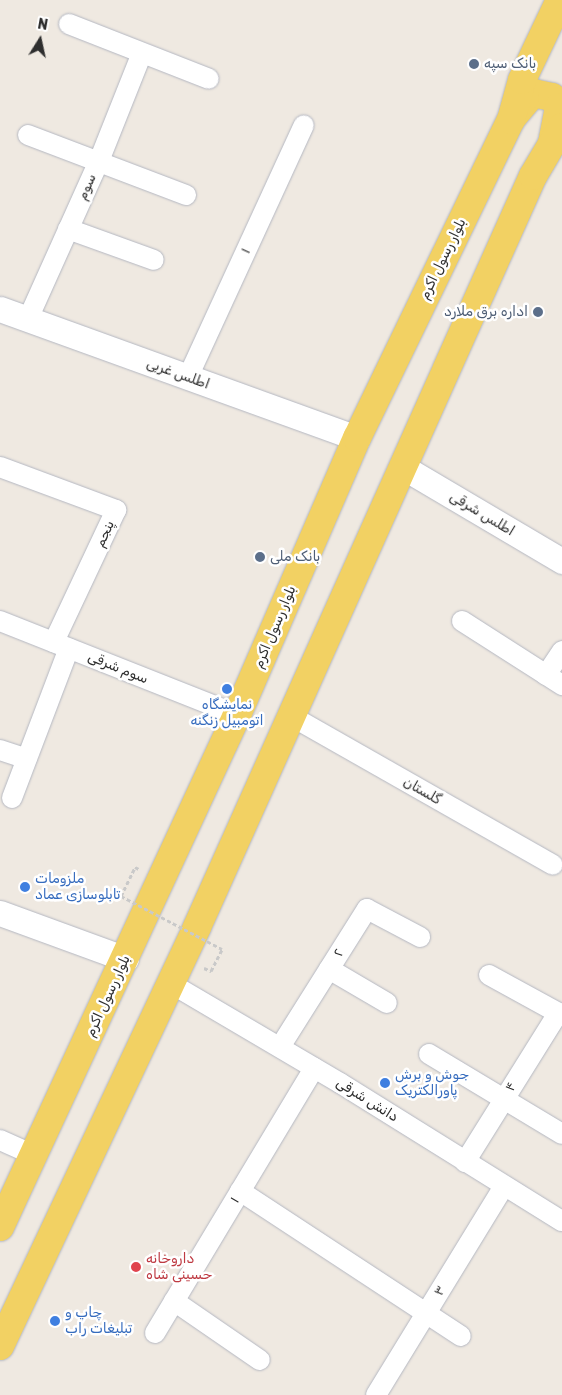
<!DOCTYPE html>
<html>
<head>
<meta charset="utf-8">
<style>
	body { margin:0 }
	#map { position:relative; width:562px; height:1395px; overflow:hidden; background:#efe9e1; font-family:Rubik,Vazirmatn,sans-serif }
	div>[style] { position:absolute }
	.path>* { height:3px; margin-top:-1.5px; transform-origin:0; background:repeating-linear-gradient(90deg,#c9c9c9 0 4px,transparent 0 6.5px) }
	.roads { filter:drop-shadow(0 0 1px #b4b7c1) drop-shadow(0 0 1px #b4b7c1) }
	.minor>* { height:20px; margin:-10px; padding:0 10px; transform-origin:10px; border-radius:10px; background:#fff }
	.tertiary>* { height:25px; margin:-12.5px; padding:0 12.5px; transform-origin:12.5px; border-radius:12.5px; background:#fff }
	.primary>* { height:28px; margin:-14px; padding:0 14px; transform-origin:14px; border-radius:14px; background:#f2d163 }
	.path-bridge>* { height:3px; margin-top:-1.5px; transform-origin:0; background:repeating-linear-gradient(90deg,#c9c9c9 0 4px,transparent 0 6.5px) }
	.dots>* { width:14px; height:14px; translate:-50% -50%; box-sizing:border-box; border:2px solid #fff; border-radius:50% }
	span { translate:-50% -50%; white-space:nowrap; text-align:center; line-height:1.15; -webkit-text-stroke:5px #fff; paint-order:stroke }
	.service-label { font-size:14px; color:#4e5e75 }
	.left { translate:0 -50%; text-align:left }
	.right { translate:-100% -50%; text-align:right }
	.street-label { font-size:14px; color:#2e2e2e }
	.shop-label { font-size:14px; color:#366cbe }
	.health-label { font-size:14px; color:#be3a42 }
	.north { position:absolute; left:15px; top:15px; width:50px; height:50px; -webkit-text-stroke:4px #fff; paint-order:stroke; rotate:10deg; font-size:14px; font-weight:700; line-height:20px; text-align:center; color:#2e2e2e }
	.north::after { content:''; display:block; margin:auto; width:18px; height:22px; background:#2e2e2e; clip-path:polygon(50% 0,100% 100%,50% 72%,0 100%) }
</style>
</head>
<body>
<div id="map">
	<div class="path">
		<div style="left:121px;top:896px;width:32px;rotate:-64deg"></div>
		<div style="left:135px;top:867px;width:4px;rotate:27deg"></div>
		<div style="left:204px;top:968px;width:8px;rotate:23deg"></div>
		<div style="left:211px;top:971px;width:25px;rotate:-63deg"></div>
	</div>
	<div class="roads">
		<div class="minor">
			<div style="left:69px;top:24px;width:150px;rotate:21.4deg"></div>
			<div style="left:28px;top:135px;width:169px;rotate:20.8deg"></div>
			<div style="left:68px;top:229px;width:91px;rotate:19.8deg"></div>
			<div style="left:28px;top:319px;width:173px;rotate:-65.8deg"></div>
			<div style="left:99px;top:161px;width:116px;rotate:-68.3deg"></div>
			<div style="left:188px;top:377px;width:277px;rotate:-65.3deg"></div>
			<div style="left:0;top:467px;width:124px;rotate:20.3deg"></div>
			<div style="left:116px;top:510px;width:146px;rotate:115.2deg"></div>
			<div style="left:0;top:621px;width:255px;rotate:21.6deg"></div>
			<div style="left:462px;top:621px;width:119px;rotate:32.6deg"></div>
			<div style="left:546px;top:675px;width:29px;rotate:-56deg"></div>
			<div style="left:291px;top:716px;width:301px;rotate:29.6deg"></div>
			<div style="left:0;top:750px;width:28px;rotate:18deg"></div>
			<div style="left:12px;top:798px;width:160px;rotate:-69.2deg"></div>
			<div style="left:329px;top:969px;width:67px;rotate:30.4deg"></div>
			<div style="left:489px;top:975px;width:83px;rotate:28.7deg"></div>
			<div style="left:170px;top:983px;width:197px;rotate:30.5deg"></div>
			<div style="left:340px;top:1083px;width:261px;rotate:31.9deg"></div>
			<div style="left:280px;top:1047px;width:163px;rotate:-57.8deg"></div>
			<div style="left:367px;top:909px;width:60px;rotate:27.8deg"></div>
			<div style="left:429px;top:1054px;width:155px;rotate:31deg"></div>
			<div style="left:0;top:1140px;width:37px;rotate:24deg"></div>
			<div style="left:465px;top:1162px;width:176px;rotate:-58deg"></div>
			<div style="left:240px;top:1191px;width:264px;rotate:33.3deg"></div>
			<div style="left:174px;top:1301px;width:104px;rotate:34.5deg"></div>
			<div style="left:155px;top:1333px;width:309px;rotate:-59deg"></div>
			<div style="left:376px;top:1395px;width:245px;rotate:-58.5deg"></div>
		</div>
		<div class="tertiary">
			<div style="left:0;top:309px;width:380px;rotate:19.9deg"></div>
			<div style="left:403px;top:467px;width:185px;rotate:30.6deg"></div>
			<div style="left:0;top:913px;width:134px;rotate:20.1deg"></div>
		</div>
		<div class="primary">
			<div style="left:512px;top:118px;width:33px;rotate:-50deg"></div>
			<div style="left:533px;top:93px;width:19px;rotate:12deg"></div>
			<div style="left:552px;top:97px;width:12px;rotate:55deg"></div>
			<div style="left:559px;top:107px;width:38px;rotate:101deg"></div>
			<div style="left:0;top:1227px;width:564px;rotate:-65.16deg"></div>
			<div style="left:237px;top:715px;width:302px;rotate:-66.6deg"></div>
			<div style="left:357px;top:438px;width:353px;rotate:-64.2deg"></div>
			<div style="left:511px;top:120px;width:41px;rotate:-74.6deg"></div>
			<div style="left:522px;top:80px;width:89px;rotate:-64.6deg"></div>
			<div style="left:0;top:1346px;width:463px;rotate:-64.8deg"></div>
			<div style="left:197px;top:927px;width:823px;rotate:-65.9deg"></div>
			<div style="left:533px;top:176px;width:57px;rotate:-59.4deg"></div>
		</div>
	</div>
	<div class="path-bridge">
		<div style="left:121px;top:896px;width:114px;rotate:27.7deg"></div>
	</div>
	<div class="dots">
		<div style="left:474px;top:64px;background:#5c6f8a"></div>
		<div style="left:538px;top:312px;background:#5c6f8a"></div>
		<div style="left:260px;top:557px;background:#5c6f8a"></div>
		<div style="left:227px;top:689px;background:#3f7fe0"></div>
		<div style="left:25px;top:887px;background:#3f7fe0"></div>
		<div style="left:385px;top:1083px;background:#3f7fe0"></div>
		<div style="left:136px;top:1267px;background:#e0444e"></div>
		<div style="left:55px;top:1321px;background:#3f7fe0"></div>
	</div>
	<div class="service-label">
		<span class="left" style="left:484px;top:64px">بانک سپه</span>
		<span class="right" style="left:528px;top:312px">اداره برق ملارد</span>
		<span class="left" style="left:270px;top:557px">بانک ملی</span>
	</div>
	<div class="street-label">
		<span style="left:87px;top:187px;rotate:-66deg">سوم</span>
		<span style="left:246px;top:251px;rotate:-65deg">۱</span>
		<span style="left:443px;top:259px;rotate:-64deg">بلوار رسول اکرم</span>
		<span style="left:178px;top:374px;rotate:20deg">اطلس غربی</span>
		<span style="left:482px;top:514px;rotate:31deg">اطلس شرقی</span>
		<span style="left:105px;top:534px;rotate:-65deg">پنجم</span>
		<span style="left:275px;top:627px;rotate:-67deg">بلوار رسول اکرم</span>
		<span style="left:118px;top:668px;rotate:22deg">سوم شرقی</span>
		<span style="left:422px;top:791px;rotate:30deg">گلستان</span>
		<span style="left:339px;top:953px;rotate:-58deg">۲</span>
		<span style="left:108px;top:996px;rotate:-65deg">بلوار رسول اکرم</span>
		<span style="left:511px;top:1087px;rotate:-58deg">۴</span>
		<span style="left:367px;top:1100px;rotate:32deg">دانش شرقی</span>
		<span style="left:235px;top:1200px;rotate:-59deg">۱</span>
		<span style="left:440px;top:1291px;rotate:-58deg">۳</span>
	</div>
	<div class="shop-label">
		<span style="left:227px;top:713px">نمایشگاه<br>اتومبیل زنگنه</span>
		<span class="left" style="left:35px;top:887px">ملزومات<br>تابلوسازی عماد</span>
		<span class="left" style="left:395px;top:1083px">جوش و برش<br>پاورالکتریک</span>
		<span class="left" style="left:65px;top:1321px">چاپ و<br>تبلیغات راب</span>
	</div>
	<div class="health-label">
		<span class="left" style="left:146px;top:1267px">داروخانه<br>حسینی شاه</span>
	</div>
	<div class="north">N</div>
</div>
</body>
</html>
